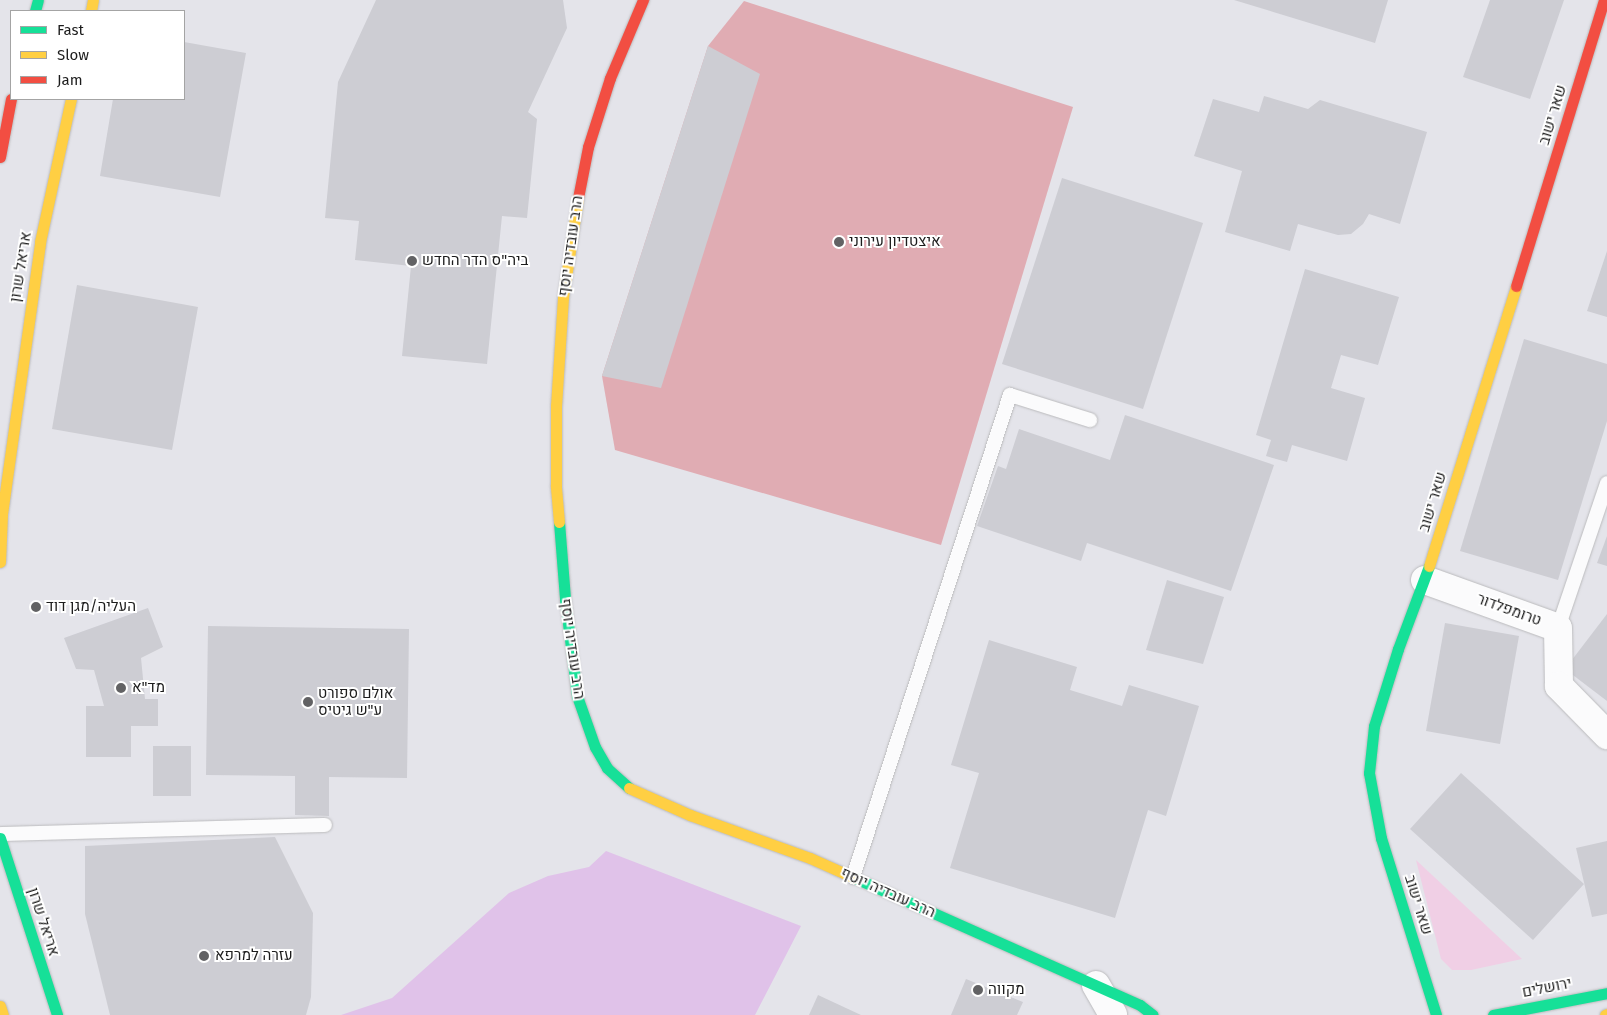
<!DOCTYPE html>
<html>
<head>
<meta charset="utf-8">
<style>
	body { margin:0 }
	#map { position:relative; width:1607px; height:1015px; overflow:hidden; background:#e4e4ea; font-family:"Fira Sans",Heebo,sans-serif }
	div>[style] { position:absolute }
	.grass>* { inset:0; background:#e0c2e9 }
	.park>* { inset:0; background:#f0cfe5 }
	.pitch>* { inset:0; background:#e0acb3 }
	.building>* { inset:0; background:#cdcdd3 }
	.roads { filter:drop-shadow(0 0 1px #bbbbbd) drop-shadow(0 0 1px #bbbbbd) }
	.lane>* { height:14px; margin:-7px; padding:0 7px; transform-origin:7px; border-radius:7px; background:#fbfbfc }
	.street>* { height:28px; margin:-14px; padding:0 14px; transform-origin:14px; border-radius:14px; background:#fbfbfc }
	.fast>* { height:11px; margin:-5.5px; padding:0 5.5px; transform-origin:5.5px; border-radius:5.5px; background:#16e098 }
	.slow>* { height:11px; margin:-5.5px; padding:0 5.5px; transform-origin:5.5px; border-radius:5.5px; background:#ffcf43 }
	.jam>* { height:11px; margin:-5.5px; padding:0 5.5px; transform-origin:5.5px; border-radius:5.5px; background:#f24e42 }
	.dots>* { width:14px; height:14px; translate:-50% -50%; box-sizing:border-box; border:2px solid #fff; border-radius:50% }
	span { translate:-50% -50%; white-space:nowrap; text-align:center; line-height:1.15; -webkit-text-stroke:4px #fff; paint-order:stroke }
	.street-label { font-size:15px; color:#1c1c1c }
	.poi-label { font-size:15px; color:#1c1c1c }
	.left { translate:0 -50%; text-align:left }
	.legend { position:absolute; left:10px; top:10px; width:175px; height:90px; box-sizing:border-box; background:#fff; border:1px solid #a4a4a4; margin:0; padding:6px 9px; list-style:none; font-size:15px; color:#1c1c1c }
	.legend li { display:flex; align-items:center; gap:10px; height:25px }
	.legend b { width:25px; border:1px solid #a4a4a4 }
</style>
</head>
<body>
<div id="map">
	<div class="grass">
		<div style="clip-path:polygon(606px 851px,801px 926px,755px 1015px,341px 1015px,392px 998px,509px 893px,548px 876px,589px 867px)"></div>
	</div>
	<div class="park">
		<div style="clip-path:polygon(1416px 860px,1522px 959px,1471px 970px,1452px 970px,1441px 959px)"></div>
	</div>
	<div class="pitch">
		<div style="clip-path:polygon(744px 1px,1073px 107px,941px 545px,615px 450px,602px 376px,708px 46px)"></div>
	</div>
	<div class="building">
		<div style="clip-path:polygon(376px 0,563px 0,567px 28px,528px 112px,537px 119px,527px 218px,502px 216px,487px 364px,402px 356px,411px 266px,355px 260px,359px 221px,325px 218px,338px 82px)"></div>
		<div style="clip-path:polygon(1234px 0,1388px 0,1375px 43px)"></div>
		<div style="clip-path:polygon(1490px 0,1564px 0,1530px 99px,1463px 77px)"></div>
		<div style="clip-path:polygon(184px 42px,246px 53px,220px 197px,100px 176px,113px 99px,184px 99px)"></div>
		<div style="clip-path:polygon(708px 46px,760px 74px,661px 388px,602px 376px)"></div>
		<div style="clip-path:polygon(1264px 96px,1308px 109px,1320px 100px,1427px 132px,1400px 224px,1369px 214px,1363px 224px,1351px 234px,1338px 235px,1298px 224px,1290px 251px,1225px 232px,1242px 171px,1194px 156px,1213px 99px,1259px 112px)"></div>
		<div style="clip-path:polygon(1062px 178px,1203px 223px,1143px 409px,1002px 364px)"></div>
		<div style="clip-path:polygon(1607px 251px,1607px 317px,1587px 311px)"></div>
		<div style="clip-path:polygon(1305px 269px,1399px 297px,1378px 365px,1341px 355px,1331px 388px,1365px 398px,1347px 461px,1292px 445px,1287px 462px,1266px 456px,1271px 440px,1256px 435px)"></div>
		<div style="clip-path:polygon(77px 285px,198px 307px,172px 450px,52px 429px)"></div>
		<div style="clip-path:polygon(1524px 339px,1607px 364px,1607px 421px,1558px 580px,1460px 551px)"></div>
		<div style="clip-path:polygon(1125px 415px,1274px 465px,1231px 591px,1087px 543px,1081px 561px,977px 526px,998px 466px,1006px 469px,1019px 429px,1110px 460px)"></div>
		<div style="clip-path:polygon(1607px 536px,1607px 566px,1597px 563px)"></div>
		<div style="clip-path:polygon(1167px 580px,1224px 597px,1203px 664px,1146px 650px)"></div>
		<div style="clip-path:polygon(148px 608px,163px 647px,141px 658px,145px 699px,158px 699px,158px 726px,131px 726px,131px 757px,86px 757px,86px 706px,104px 706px,94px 670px,76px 669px,64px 638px)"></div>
		<div style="clip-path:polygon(1607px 614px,1607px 701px,1565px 669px)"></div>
		<div style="clip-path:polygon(1445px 623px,1519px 636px,1500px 744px,1426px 731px)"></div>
		<div style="clip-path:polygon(208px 626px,409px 629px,407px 778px,329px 777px,329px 816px,295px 815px,295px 776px,206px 775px)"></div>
		<div style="clip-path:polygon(989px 640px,1077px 667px,1070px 690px,1122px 706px,1129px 685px,1199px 706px,1166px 816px,1148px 810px,1115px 918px,950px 868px,979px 773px,951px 765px)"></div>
		<div style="clip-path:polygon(153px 746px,191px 746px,191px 796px,153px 796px)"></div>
		<div style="clip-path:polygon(1461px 773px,1584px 884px,1533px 940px,1410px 829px)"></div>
		<div style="clip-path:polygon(275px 837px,313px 913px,311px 997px,306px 1015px,110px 1015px,85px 914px,85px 846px)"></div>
		<div style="clip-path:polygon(1607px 841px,1607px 914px,1592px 917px,1576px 848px)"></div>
		<div style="clip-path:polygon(966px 979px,1023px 1002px,1017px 1015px,951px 1015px)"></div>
		<div style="clip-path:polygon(818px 995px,861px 1015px,809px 1015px)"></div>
	</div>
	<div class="roads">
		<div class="lane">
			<div style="left:1558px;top:628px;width:153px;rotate:-71.3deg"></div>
			<div style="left:0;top:834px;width:325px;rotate:-1.6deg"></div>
			<div style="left:853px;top:877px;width:507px;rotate:-71.96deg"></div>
			<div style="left:1010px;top:395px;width:84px;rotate:17.4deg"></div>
		</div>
		<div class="street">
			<div style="left:1425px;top:580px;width:141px;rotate:19.8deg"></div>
			<div style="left:1558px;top:628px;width:58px;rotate:89deg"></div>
			<div style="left:1559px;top:686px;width:69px;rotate:45.6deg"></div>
			<div style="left:1096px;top:985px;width:34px;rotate:60deg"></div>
		</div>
		<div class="fast">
			<div style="left:35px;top:11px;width:11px;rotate:-75deg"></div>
			<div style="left:559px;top:522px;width:77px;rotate:85.5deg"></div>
			<div style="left:565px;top:599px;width:98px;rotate:82.9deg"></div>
			<div style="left:577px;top:696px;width:54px;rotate:70.6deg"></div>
			<div style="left:595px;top:747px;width:24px;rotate:60deg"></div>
			<div style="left:607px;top:768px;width:30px;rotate:42deg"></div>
			<div style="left:1429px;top:566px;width:89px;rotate:110.5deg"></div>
			<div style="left:1398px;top:649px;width:81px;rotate:107.3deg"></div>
			<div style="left:1374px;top:726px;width:47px;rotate:96.1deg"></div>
			<div style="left:1369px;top:773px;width:66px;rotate:79.5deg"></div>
			<div style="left:1381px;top:838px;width:185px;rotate:72.7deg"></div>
			<div style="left:0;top:838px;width:186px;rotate:72.1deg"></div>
			<div style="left:855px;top:878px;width:312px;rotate:24deg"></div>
			<div style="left:1140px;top:1005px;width:16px;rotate:38deg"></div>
			<div style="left:1493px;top:1015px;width:116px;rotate:-10.9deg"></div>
		</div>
		<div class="slow">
			<div style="left:91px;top:11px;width:11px;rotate:-80deg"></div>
			<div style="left:559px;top:522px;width:37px;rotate:-95deg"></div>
			<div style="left:556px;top:485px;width:79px;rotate:-90deg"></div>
			<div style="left:556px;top:406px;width:109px;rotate:-86.3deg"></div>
			<div style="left:563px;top:297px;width:100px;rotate:-81.4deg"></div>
			<div style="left:0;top:562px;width:48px;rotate:-87.6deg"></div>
			<div style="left:2px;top:514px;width:275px;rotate:-82deg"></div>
			<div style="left:40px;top:242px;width:146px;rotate:-77.8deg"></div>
			<div style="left:1429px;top:566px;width:293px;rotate:-72.7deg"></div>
			<div style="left:629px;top:788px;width:67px;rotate:23.9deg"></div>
			<div style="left:690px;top:815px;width:127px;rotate:19.7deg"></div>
			<div style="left:810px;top:858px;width:49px;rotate:24deg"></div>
			<div style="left:0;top:1006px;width:9px;rotate:72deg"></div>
			<div style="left:1605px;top:1015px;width:2px;rotate:-27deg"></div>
		</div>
		<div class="jam">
			<div style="left:0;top:157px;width:59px;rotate:-79.3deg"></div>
			<div style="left:578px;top:198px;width:52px;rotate:-78.9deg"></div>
			<div style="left:588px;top:147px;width:72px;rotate:-72.3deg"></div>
			<div style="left:610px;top:78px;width:85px;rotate:-67.1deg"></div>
			<div style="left:1516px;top:286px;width:299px;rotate:-72.9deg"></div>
		</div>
	</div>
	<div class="dots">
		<div style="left:839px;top:242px;background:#626264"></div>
		<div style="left:412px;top:261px;background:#626264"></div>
		<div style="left:36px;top:607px;background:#626264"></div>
		<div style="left:121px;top:688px;background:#626264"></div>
		<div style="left:308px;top:702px;background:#626264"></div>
		<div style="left:204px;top:956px;background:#626264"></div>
		<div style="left:978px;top:990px;background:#626264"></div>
	</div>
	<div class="street-label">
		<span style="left:1553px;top:115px;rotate:-73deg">שאר ישוב</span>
		<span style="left:571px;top:246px;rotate:-82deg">הרב עובדיה יוסף</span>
		<span style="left:21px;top:267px;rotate:-81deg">אריאל שרון</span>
		<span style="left:1433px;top:502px;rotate:-73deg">שאר ישוב</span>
		<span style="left:1509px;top:610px;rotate:20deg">טרומפלדור</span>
		<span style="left:572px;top:649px;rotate:82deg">הרב עובדיה יוסף</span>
		<span style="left:888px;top:893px;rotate:24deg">הרב עובדיה יוסף</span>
		<span style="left:1418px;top:905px;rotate:73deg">שאר ישוב</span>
		<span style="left:43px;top:922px;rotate:72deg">אריאל שרון</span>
		<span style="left:1547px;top:988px;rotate:-11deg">ירושלים</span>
	</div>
	<div class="poi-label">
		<span class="left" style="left:849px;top:242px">איצטדיון עירוני</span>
		<span class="left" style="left:422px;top:261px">ביה"ס הדר החדש</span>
		<span class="left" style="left:46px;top:607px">העליה/מגן דוד</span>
		<span class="left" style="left:132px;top:688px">מד"א</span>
		<span class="left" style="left:318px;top:702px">אולם ספורט<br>ע"ש גיטיס</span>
		<span class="left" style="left:215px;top:956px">עזרה למרפא</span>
		<span class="left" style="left:988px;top:990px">מקווה</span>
	</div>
	<ul class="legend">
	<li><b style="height:6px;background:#16e098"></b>Fast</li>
	<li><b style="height:6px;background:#ffcf43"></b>Slow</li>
	<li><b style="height:6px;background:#f24e42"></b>Jam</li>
	</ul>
</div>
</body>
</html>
